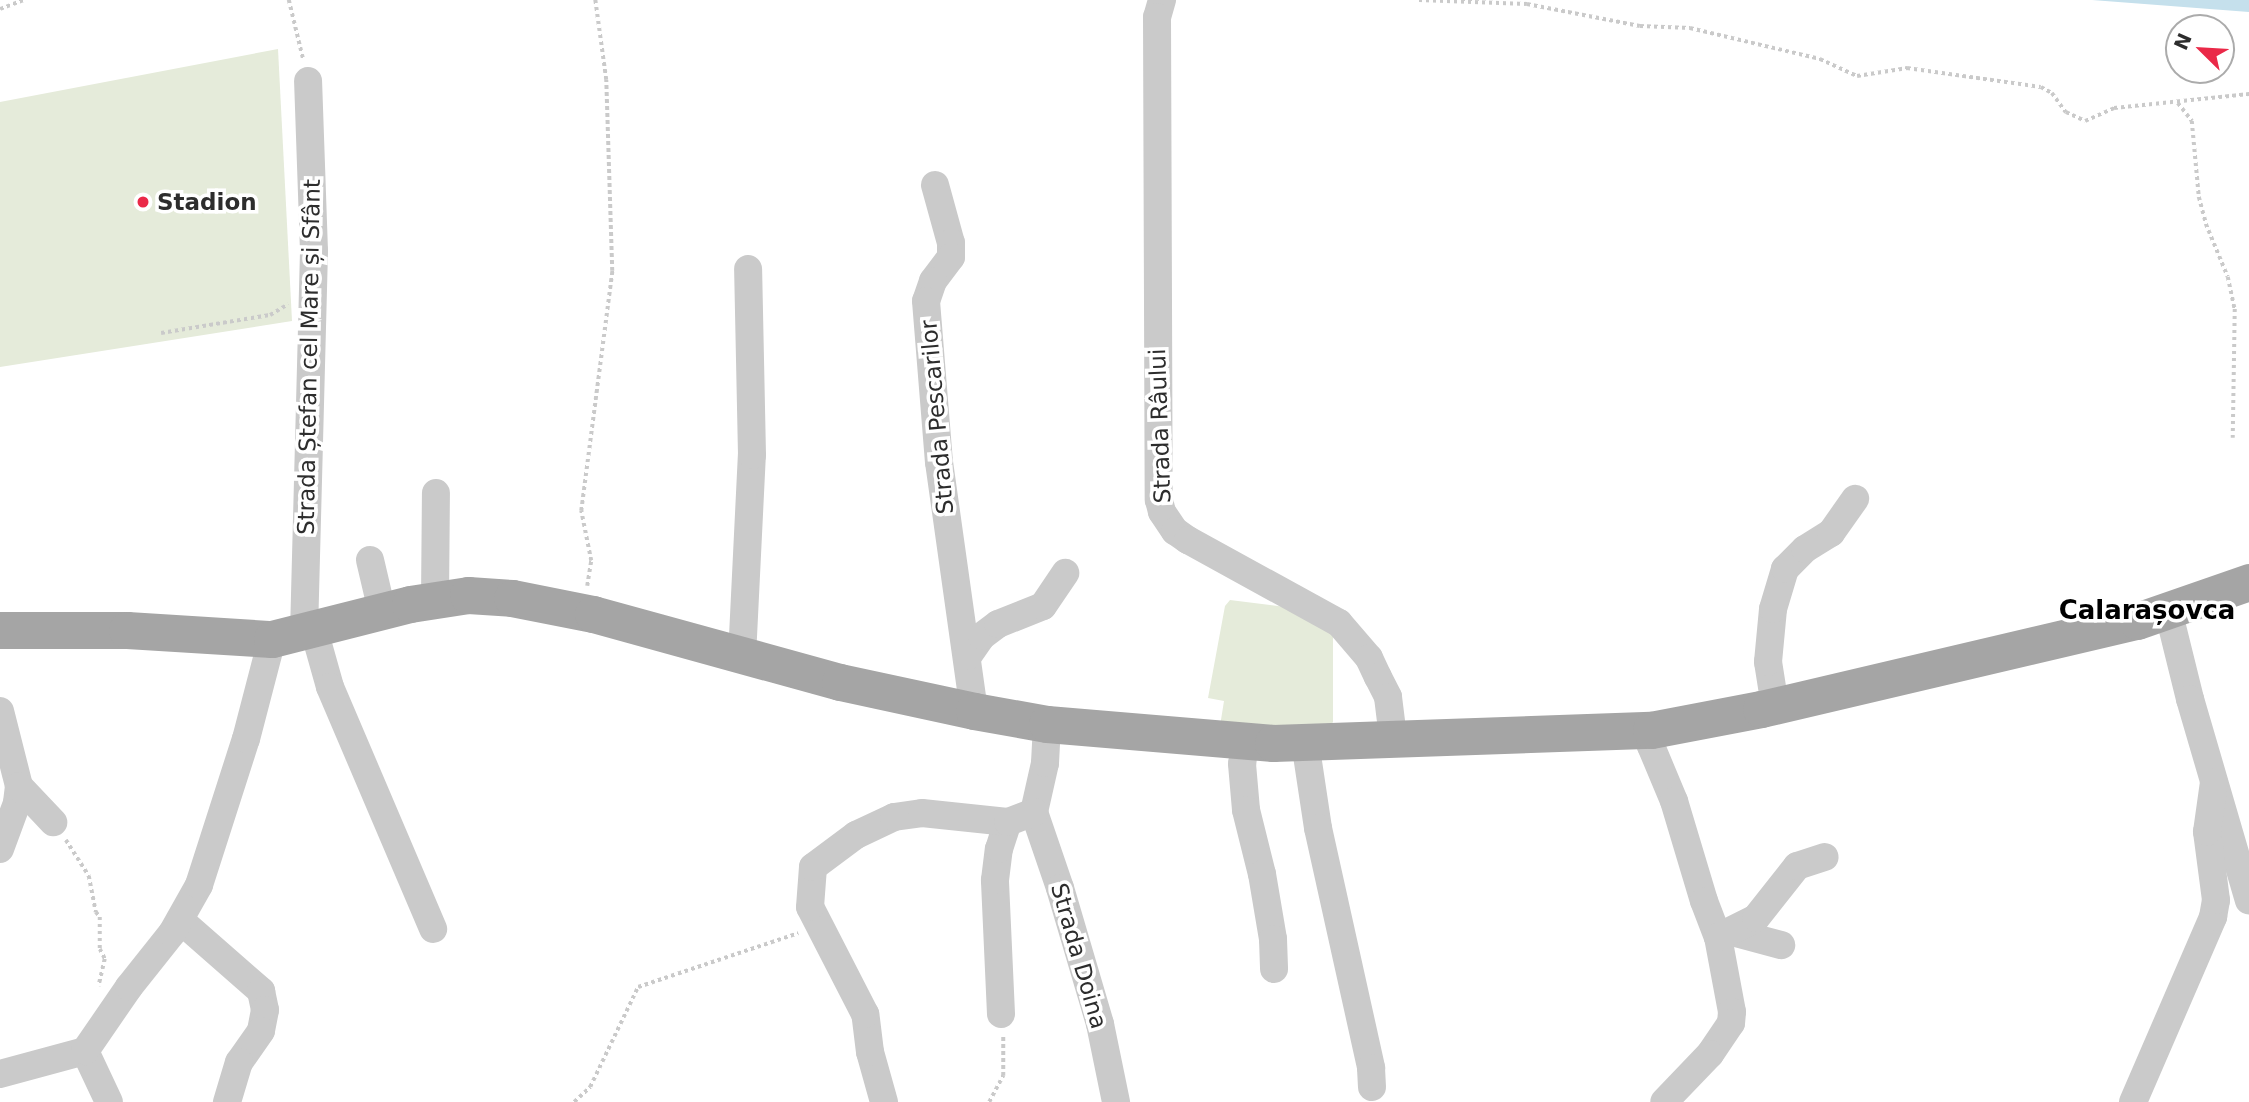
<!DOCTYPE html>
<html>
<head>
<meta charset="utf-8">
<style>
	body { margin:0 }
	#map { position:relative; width:2249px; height:1102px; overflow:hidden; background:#fff; font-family:"DejaVu Sans",sans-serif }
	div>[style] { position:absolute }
	.green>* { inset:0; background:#e5ebda }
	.water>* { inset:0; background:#c5e0ec }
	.path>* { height:3.5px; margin-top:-1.75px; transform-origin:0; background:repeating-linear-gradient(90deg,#cacaca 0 3.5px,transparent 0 7px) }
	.minor>* { height:28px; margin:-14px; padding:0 14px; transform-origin:14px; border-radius:14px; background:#cacaca }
	.major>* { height:37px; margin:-18.5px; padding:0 18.5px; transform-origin:18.5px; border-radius:18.5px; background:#a5a5a5 }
	.dots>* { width:19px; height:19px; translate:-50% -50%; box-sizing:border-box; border:4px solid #fff; border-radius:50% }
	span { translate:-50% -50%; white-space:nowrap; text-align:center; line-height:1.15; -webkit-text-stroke:7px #fff; paint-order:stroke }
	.poi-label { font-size:23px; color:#2d2d2d; font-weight:700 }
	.left { translate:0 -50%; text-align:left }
	.street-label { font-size:23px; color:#2d2d2d }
	.quarter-label { font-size:26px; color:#000; font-weight:700 }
	.north { position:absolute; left:2165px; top:14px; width:70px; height:70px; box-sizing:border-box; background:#fff; border:2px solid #ababab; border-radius:50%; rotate:294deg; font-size:19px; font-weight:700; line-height:28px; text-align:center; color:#2d2d2d }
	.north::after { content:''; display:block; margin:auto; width:24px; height:32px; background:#ea2948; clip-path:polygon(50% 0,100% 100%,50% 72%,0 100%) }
</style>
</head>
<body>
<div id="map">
	<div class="green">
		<div style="clip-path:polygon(278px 49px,292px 321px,0 367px,0 102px)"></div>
		<div style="clip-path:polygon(1230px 600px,1309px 610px,1333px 628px,1333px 722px,1330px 726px,1220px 726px,1224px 701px,1208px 698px,1225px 606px)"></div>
	</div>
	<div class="water">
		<div style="clip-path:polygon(2092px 0,2249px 0,2249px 12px)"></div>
	</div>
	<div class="path">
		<div style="left:289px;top:0;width:60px;rotate:76.4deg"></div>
		<div style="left:1419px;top:0;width:108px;rotate:2.1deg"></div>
		<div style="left:1527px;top:4px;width:115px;rotate:11deg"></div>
		<div style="left:1640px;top:26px;width:50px;rotate:2.3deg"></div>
		<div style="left:1690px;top:28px;width:134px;rotate:13.4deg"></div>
		<div style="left:1820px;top:59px;width:41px;rotate:24.7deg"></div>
		<div style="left:1857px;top:76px;width:51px;rotate:-9.1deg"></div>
		<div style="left:1907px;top:68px;width:135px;rotate:8.1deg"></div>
		<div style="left:2041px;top:87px;width:13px;rotate:29deg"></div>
		<div style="left:2052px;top:93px;width:24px;rotate:54deg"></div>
		<div style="left:2066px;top:112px;width:21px;rotate:25deg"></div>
		<div style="left:2085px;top:121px;width:32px;rotate:-24deg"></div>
		<div style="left:2114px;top:108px;width:136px;rotate:-5.9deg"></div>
		<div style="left:0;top:9px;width:25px;rotate:-21deg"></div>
		<div style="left:2178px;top:103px;width:23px;rotate:52deg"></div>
		<div style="left:2192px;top:121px;width:76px;rotate:84.7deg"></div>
		<div style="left:2199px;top:197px;width:28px;rotate:75deg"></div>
		<div style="left:2206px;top:224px;width:57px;rotate:67.5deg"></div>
		<div style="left:2228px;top:277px;width:33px;rotate:78deg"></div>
		<div style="left:2235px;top:309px;width:129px;rotate:90.9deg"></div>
		<div style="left:161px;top:333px;width:110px;rotate:-9.4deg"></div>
		<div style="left:270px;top:315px;width:21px;rotate:-31deg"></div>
		<div style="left:587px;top:586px;width:25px;rotate:-81deg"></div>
		<div style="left:591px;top:561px;width:51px;rotate:-101.3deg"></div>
		<div style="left:581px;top:511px;width:242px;rotate:-82.6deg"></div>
		<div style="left:612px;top:271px;width:191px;rotate:-91.8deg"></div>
		<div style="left:606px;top:80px;width:81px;rotate:-97.8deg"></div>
		<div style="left:66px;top:840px;width:43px;rotate:57.4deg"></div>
		<div style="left:89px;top:876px;width:37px;rotate:79deg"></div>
		<div style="left:96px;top:912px;width:6px;rotate:51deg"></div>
		<div style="left:100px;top:917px;width:32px;rotate:90deg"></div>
		<div style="left:100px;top:949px;width:11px;rotate:63deg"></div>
		<div style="left:105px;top:959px;width:28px;rotate:103deg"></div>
		<div style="left:574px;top:1102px;width:22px;rotate:-43deg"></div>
		<div style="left:590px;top:1087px;width:111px;rotate:-64.4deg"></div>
		<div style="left:638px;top:987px;width:169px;rotate:-18.6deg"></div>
		<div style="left:989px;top:1102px;width:30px;rotate:-62deg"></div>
		<div style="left:1003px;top:1076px;width:39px;rotate:-90deg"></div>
	</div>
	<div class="minor">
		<div style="left:1162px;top:0;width:18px;rotate:106deg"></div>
		<div style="left:1157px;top:17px;width:483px;rotate:89.8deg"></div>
		<div style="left:1159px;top:500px;width:12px;rotate:76deg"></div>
		<div style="left:1162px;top:512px;width:23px;rotate:56deg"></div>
		<div style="left:1175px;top:531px;width:16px;rotate:35deg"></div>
		<div style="left:1188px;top:540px;width:172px;rotate:28.8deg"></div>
		<div style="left:1339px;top:623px;width:46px;rotate:49.4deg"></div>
		<div style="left:1369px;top:658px;width:21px;rotate:65deg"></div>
		<div style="left:1378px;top:677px;width:22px;rotate:63deg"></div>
		<div style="left:1388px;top:697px;width:40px;rotate:82.9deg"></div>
		<div style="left:935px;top:185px;width:60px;rotate:74.6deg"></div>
		<div style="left:951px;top:243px;width:14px;rotate:90deg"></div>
		<div style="left:951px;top:257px;width:30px;rotate:127deg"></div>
		<div style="left:933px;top:281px;width:21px;rotate:109deg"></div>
		<div style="left:926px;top:301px;width:162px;rotate:85.4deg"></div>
		<div style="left:939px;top:462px;width:251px;rotate:82deg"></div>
		<div style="left:370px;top:560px;width:52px;rotate:76.8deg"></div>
		<div style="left:435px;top:600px;width:107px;rotate:-89.5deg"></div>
		<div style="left:2168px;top:610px;width:92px;rotate:76.1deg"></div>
		<div style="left:2190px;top:699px;width:210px;rotate:73.7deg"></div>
		<div style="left:314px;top:630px;width:59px;rotate:74.3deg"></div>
		<div style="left:330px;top:687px;width:263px;rotate:66.9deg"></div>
		<div style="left:304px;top:633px;width:382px;rotate:-88.5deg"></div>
		<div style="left:314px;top:251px;width:170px;rotate:-92deg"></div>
		<div style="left:968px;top:656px;width:24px;rotate:-55deg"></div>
		<div style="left:982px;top:636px;width:20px;rotate:-37deg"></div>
		<div style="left:998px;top:624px;width:48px;rotate:-21.8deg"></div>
		<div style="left:1043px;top:606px;width:40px;rotate:-56deg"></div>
		<div style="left:742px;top:657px;width:202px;rotate:-87.2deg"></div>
		<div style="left:752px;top:455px;width:186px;rotate:-91.2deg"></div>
		<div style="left:1775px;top:706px;width:45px;rotate:-99deg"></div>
		<div style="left:1768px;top:662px;width:53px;rotate:-84.6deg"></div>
		<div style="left:1773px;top:609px;width:42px;rotate:-73.3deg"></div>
		<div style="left:1785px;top:569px;width:28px;rotate:-45deg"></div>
		<div style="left:1805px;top:549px;width:31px;rotate:-32deg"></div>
		<div style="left:1831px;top:533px;width:42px;rotate:-54.8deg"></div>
		<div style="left:0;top:711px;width:77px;rotate:75.8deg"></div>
		<div style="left:19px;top:786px;width:17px;rotate:97deg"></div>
		<div style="left:17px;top:803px;width:49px;rotate:110.3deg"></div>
		<div style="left:1651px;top:730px;width:16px;rotate:90deg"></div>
		<div style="left:1651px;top:746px;width:60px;rotate:67.3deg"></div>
		<div style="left:1674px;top:801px;width:104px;rotate:73.3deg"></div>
		<div style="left:1704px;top:901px;width:39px;rotate:69deg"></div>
		<div style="left:1718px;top:937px;width:76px;rotate:79.4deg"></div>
		<div style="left:1732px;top:1012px;width:11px;rotate:95deg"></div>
		<div style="left:1731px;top:1023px;width:37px;rotate:124deg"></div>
		<div style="left:1710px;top:1054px;width:66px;rotate:133.8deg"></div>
		<div style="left:1245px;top:741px;width:23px;rotate:97deg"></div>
		<div style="left:1242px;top:764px;width:46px;rotate:85deg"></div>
		<div style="left:1246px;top:810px;width:66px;rotate:76deg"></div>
		<div style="left:1262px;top:874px;width:66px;rotate:80.4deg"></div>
		<div style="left:1273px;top:939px;width:30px;rotate:88deg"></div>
		<div style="left:1305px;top:742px;width:87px;rotate:81.4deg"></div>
		<div style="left:1318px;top:828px;width:246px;rotate:77.5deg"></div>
		<div style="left:1371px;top:1068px;width:19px;rotate:87deg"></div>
		<div style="left:19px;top:786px;width:50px;rotate:46.6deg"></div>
		<div style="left:1034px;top:812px;width:80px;rotate:71.1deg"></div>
		<div style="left:1060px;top:888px;width:142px;rotate:73.6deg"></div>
		<div style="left:1100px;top:1024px;width:80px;rotate:78.4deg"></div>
		<div style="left:1034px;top:812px;width:50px;rotate:-77.3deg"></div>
		<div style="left:1045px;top:763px;width:39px;rotate:-87deg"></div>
		<div style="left:180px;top:920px;width:108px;rotate:41.2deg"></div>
		<div style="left:261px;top:991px;width:19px;rotate:78deg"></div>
		<div style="left:265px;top:1010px;width:21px;rotate:101deg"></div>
		<div style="left:261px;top:1031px;width:38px;rotate:125deg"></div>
		<div style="left:239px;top:1062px;width:42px;rotate:106.7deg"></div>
		<div style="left:1732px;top:932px;width:51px;rotate:14.9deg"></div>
		<div style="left:1718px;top:937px;width:42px;rotate:-26.6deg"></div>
		<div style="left:1756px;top:918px;width:66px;rotate:-51.7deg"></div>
		<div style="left:1797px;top:866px;width:29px;rotate:-18deg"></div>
		<div style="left:1001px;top:1014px;width:134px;rotate:-92.6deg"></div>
		<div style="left:995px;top:880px;width:31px;rotate:-83deg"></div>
		<div style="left:999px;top:849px;width:28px;rotate:-72deg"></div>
		<div style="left:85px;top:1051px;width:56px;rotate:64.8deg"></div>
		<div style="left:0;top:1074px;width:88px;rotate:-15.1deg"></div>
		<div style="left:85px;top:1051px;width:78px;rotate:-55.5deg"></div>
		<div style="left:129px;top:987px;width:69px;rotate:-51.5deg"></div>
		<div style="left:172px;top:933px;width:55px;rotate:-60.6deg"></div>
		<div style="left:199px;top:885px;width:153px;rotate:-72.2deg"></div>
		<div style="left:246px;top:739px;width:103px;rotate:-75.4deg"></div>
		<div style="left:884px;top:1102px;width:52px;rotate:-105.6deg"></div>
		<div style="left:870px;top:1052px;width:38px;rotate:-97deg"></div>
		<div style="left:865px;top:1014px;width:120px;rotate:-117.2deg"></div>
		<div style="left:810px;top:907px;width:40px;rotate:-85.7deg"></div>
		<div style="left:813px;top:867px;width:54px;rotate:-36.7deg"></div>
		<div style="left:856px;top:835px;width:42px;rotate:-25.3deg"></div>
		<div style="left:894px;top:817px;width:28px;rotate:-8deg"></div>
		<div style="left:922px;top:813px;width:86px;rotate:6deg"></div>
		<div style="left:1008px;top:822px;width:28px;rotate:-21deg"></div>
		<div style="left:2133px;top:1102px;width:202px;rotate:-66.6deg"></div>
		<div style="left:2213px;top:917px;width:17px;rotate:-80deg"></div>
		<div style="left:2216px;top:900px;width:69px;rotate:-97.5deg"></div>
		<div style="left:2207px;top:832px;width:50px;rotate:-82deg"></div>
	</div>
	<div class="major">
		<div style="left:0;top:630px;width:127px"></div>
		<div style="left:127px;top:630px;width:145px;rotate:3.6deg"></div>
		<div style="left:272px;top:639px;width:142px;rotate:-14.2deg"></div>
		<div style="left:410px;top:604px;width:59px;rotate:-8.8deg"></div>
		<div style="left:468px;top:595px;width:44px;rotate:3.9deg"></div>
		<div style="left:512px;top:598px;width:83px;rotate:11.2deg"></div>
		<div style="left:593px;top:614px;width:256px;rotate:15.4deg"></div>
		<div style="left:840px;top:682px;width:137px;rotate:12.2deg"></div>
		<div style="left:974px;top:711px;width:74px;rotate:10.1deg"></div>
		<div style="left:1047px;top:724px;width:227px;rotate:4.8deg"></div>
		<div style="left:1273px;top:743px;width:378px;rotate:-2deg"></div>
		<div style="left:1651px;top:730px;width:112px;rotate:-10.8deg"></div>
		<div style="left:1761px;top:709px;width:386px;rotate:-13.2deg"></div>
		<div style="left:2137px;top:621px;width:119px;rotate:-19.2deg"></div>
	</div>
	<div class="dots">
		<div style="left:143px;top:202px;background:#ea2948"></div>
	</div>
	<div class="poi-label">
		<span class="left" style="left:157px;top:202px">Stadion</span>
	</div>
	<div class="street-label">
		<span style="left:309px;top:357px;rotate:-89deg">Strada Ștefan cel Mare și Sfânt</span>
		<span style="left:937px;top:417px;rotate:-95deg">Strada Pescarilor</span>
		<span style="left:1160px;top:426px;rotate:-92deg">Strada Râului</span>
		<span style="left:1079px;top:956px;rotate:74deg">Strada Doina</span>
	</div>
	<div class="quarter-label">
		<span style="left:2147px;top:611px">Calarașovca</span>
	</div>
	<div class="north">N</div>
</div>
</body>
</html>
